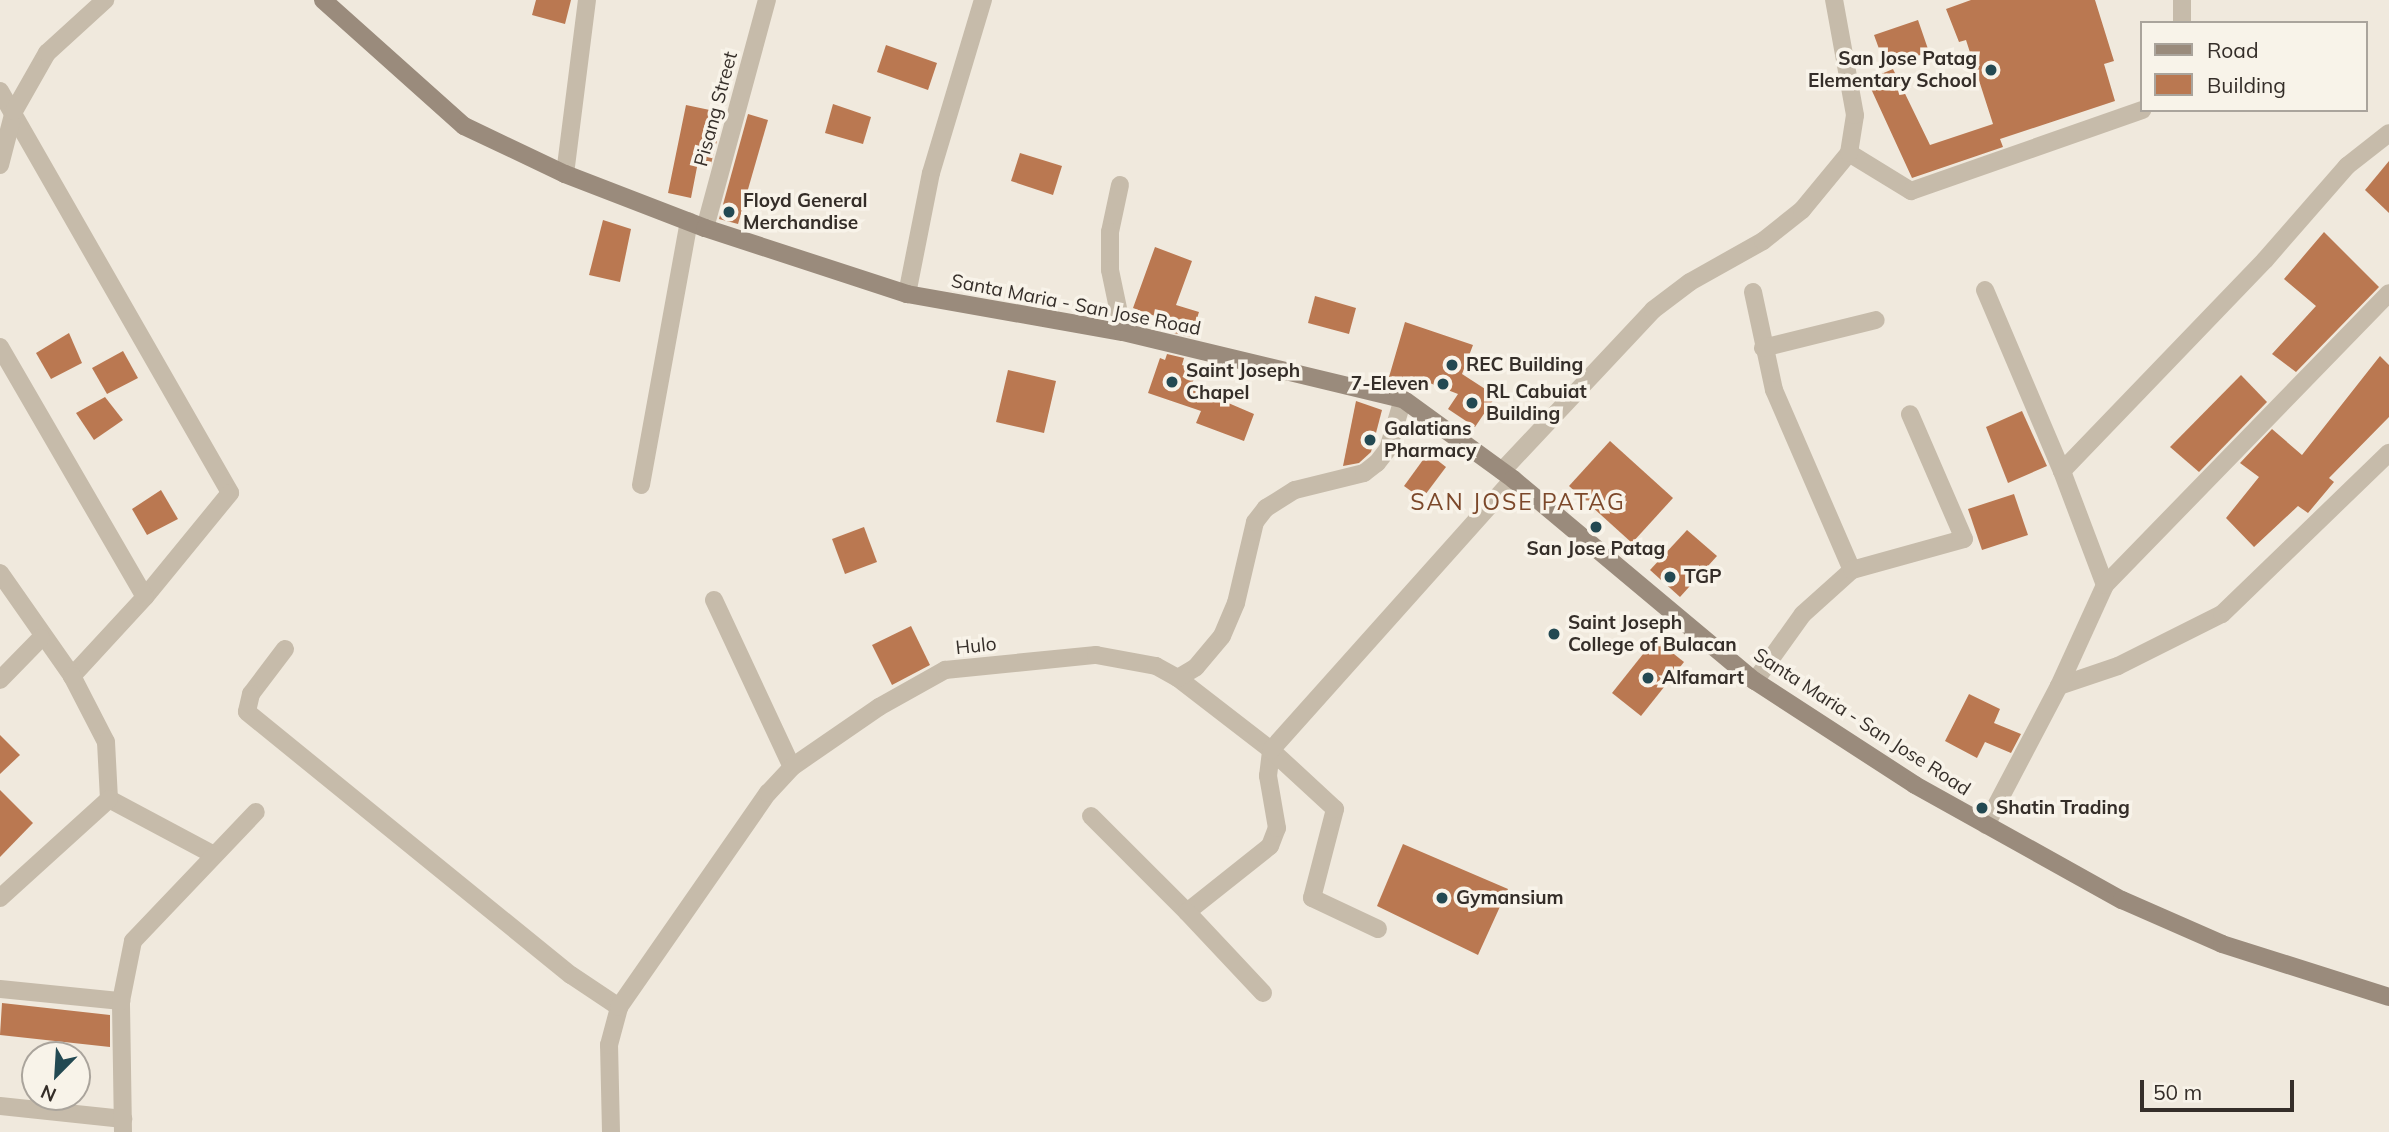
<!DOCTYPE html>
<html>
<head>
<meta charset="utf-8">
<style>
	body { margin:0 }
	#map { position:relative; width:2389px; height:1132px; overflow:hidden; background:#f0e9dd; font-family:Mulish,sans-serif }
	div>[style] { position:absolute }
	.building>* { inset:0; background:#ba7851 }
	.street>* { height:18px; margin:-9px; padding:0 9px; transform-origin:9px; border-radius:9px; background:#c6bbaa }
	.secondary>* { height:18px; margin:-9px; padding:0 9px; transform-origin:9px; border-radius:9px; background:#9a8b7c }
	.dots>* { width:19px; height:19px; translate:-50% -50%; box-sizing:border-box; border:4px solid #f8f3e9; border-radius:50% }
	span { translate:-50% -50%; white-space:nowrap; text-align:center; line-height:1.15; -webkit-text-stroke:7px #f8f3e9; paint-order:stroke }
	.poi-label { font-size:19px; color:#352e29; font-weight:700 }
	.right { translate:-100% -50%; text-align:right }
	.left { translate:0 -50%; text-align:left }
	.street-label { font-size:19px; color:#352e29 }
	.quarter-label { font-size:23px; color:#7c482a; letter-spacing:2px }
	.legend { position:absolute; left:2140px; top:21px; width:228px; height:91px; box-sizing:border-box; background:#f8f3e9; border:2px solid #aaa49c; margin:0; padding:9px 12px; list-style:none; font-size:21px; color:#352e29 }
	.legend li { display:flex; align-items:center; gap:14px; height:35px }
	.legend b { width:35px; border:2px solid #aaa49c }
	.north { position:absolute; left:21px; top:1041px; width:70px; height:70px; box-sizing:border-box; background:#f8f3e9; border:2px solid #aaa49c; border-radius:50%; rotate:204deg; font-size:19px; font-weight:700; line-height:28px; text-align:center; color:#352e29 }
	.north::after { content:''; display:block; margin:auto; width:24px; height:32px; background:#234952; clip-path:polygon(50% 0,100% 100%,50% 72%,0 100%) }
	.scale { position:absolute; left:2140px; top:1080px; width:154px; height:32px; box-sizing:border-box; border:4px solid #352e29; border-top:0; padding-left:9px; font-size:21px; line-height:24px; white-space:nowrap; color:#352e29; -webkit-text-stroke:5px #f8f3e9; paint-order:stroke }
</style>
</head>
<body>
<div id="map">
	<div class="building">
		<div style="clip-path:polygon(536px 0,571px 0,565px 24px,532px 15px)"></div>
		<div style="clip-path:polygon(1971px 0,2095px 0,2114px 61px,2104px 64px,2115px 101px,2000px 139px,2003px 147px,1912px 178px,1867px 80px,1893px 69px,1930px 145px,1993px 124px,1966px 40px,1959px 42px,1946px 9px)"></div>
		<div style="clip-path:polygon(1918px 20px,1929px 52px,1886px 68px,1874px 35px)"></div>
		<div style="clip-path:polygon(886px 45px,937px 63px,928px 90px,877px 72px)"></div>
		<div style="clip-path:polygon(833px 104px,871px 117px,863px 144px,825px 133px)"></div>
		<div style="clip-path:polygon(686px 105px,724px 113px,711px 164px,698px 162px,691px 198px,668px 193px)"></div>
		<div style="clip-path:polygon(748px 114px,768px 120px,738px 224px,719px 219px)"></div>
		<div style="clip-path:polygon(1020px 153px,1062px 166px,1053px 195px,1011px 181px)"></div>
		<div style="clip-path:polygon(2389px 161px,2389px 213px,2365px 190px)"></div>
		<div style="clip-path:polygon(603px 220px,631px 229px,620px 282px,589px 275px)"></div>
		<div style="clip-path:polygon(2324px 232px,2379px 287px,2296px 372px,2272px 354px,2316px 306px,2284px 279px)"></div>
		<div style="clip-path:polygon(1155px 247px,1192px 261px,1176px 305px,1199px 312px,1191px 337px,1174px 333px,1177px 324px,1133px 308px)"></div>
		<div style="clip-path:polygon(1315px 296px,1356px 308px,1349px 334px,1308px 323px)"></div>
		<div style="clip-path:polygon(1405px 322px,1473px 345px,1462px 374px,1496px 396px,1475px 427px,1448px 409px,1458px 394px,1414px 377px,1412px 384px,1389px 377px)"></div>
		<div style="clip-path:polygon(69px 333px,82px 363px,51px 379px,36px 353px)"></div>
		<div style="clip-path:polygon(123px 351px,138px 378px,107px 394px,92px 368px)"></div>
		<div style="clip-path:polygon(1167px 354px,1184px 358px,1182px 365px,1197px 370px,1191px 387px,1254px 414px,1244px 441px,1196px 423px,1201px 411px,1148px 393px,1160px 358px,1165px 360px)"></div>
		<div style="clip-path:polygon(2380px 356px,2389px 365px,2389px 417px,2329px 478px,2334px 482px,2308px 513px,2298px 506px,2254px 547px,2226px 518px,2259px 477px,2240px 463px,2272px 429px,2302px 455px)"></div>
		<div style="clip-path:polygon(1008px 370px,1056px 381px,1044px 433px,996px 422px)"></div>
		<div style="clip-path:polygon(2241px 375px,2267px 402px,2199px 472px,2170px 447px)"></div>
		<div style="clip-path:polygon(105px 397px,123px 420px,94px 440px,76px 413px)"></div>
		<div style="clip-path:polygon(1356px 401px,1382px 410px,1371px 452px,1359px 463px,1343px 466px)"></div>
		<div style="clip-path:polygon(2022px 411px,2047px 466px,2008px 483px,1986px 427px)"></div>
		<div style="clip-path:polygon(1610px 441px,1673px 498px,1632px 543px,1569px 486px)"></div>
		<div style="clip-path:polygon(1428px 453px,1446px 467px,1422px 499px,1404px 486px)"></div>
		<div style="clip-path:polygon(161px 490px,178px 519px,147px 535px,132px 509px)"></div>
		<div style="clip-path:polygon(2014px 494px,2028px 535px,1982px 550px,1968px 509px)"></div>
		<div style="clip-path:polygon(864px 527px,877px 562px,845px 574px,832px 539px)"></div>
		<div style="clip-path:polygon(1687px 530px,1717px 556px,1680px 597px,1650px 570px)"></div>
		<div style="clip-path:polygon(911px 626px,930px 665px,892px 685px,872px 645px)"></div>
		<div style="clip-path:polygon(1655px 639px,1684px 662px,1641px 716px,1612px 693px)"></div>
		<div style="clip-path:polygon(1969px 694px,2000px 709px,1994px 723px,2021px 734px,2011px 753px,1985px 742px,1977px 758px,1945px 741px)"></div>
		<div style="clip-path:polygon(0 735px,20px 755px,0 774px)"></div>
		<div style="clip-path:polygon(0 790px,33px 823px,0 857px)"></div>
		<div style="clip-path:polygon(1403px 844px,1508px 889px,1478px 955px,1377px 906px)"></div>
		<div style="clip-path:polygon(2px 1003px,110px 1015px,110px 1047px,0 1035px)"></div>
	</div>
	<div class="street">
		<div style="left:2182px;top:0;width:23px;rotate:90deg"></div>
		<div style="left:0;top:91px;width:463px;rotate:60.2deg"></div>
		<div style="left:230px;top:493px;width:134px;rotate:129.3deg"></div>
		<div style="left:145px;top:597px;width:108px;rotate:132.7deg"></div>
		<div style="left:1849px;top:153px;width:73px;rotate:31.5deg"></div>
		<div style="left:1911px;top:191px;width:245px;rotate:-19.3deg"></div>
		<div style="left:0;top:165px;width:56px;rotate:-75.5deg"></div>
		<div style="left:14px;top:111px;width:67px;rotate:-60.4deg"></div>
		<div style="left:47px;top:53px;width:79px;rotate:-42.4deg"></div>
		<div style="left:565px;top:174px;width:175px;rotate:-82.8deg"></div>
		<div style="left:1120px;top:185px;width:48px;rotate:102deg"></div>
		<div style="left:1110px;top:232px;width:38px;rotate:90deg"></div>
		<div style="left:1110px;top:270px;width:63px;rotate:78.2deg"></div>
		<div style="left:705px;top:228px;width:236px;rotate:-74.8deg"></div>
		<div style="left:1985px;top:290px;width:197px;rotate:67deg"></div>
		<div style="left:1753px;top:292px;width:100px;rotate:77.9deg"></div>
		<div style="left:1774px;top:390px;width:196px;rotate:66.6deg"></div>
		<div style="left:907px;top:294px;width:123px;rotate:-78.8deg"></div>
		<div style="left:931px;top:173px;width:181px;rotate:-73.3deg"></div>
		<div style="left:0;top:347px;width:289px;rotate:59.9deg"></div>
		<div style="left:1763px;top:348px;width:116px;rotate:-13.9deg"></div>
		<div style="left:1502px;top:471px;width:221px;rotate:-46.8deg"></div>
		<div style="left:1653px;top:310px;width:46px;rotate:-37.1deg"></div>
		<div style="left:1690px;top:282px;width:84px;rotate:-29.3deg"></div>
		<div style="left:1763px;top:241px;width:50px;rotate:-38.5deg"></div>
		<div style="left:1802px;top:210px;width:74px;rotate:-50.5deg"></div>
		<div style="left:1849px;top:153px;width:38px;rotate:-81deg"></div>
		<div style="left:1855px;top:115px;width:117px;rotate:-100.3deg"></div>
		<div style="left:641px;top:485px;width:268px;rotate:-79.7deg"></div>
		<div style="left:0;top:573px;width:126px;rotate:55deg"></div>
		<div style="left:72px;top:676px;width:74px;rotate:62.7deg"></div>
		<div style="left:106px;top:742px;width:57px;rotate:87deg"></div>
		<div style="left:109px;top:799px;width:119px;rotate:28.1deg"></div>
		<div style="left:2105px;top:585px;width:122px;rotate:-110.7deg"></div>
		<div style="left:2062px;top:471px;width:293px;rotate:-46.1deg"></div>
		<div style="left:2265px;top:260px;width:125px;rotate:-48.9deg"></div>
		<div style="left:2347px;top:166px;width:53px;rotate:-38.2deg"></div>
		<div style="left:714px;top:600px;width:184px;rotate:65deg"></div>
		<div style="left:285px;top:649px;width:56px;rotate:127.1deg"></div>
		<div style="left:251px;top:694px;width:18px;rotate:103deg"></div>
		<div style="left:247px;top:712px;width:417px;rotate:39.1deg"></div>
		<div style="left:571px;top:975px;width:58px;rotate:33.7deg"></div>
		<div style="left:0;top:680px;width:59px;rotate:-45.7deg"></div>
		<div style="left:1755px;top:681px;width:82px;rotate:-54.4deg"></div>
		<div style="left:1803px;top:614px;width:66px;rotate:-41.9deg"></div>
		<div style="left:1852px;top:570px;width:116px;rotate:-15.5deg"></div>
		<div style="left:1964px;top:539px;width:136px;rotate:-113.4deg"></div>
		<div style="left:2059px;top:686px;width:62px;rotate:-18.7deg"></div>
		<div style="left:2118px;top:666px;width:116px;rotate:-26.6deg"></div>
		<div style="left:2222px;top:614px;width:232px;rotate:-44deg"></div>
		<div style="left:1091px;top:816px;width:136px;rotate:45deg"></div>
		<div style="left:1187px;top:912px;width:106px;rotate:-38.5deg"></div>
		<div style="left:1270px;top:846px;width:19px;rotate:-69deg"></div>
		<div style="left:1277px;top:828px;width:53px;rotate:-99.8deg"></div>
		<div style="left:1268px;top:776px;width:26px;rotate:-83deg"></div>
		<div style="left:1271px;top:750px;width:118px;rotate:-142.3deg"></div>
		<div style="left:1986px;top:825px;width:157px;rotate:-62.3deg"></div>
		<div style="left:2059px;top:686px;width:111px;rotate:-65.5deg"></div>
		<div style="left:2105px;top:585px;width:407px;rotate:-45.8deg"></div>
		<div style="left:0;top:898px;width:147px;rotate:-42.2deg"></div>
		<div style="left:1187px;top:912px;width:111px;rotate:46.8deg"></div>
		<div style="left:1378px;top:929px;width:73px;rotate:-154.8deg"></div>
		<div style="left:1312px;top:898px;width:92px;rotate:-75.5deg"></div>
		<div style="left:1335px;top:809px;width:87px;rotate:-137.3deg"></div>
		<div style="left:1271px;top:750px;width:363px;rotate:-48.2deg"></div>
		<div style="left:0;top:989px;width:122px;rotate:5.7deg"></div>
		<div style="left:0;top:1106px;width:124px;rotate:6deg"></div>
		<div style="left:123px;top:1132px;width:131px;rotate:-90.9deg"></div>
		<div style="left:121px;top:1001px;width:61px;rotate:-78.7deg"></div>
		<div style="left:133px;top:941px;width:178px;rotate:-46.4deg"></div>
		<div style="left:611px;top:1132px;width:87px;rotate:-91.3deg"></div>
		<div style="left:609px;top:1045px;width:39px;rotate:-75deg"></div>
		<div style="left:619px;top:1007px;width:261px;rotate:-55.2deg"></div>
		<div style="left:768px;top:793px;width:35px;rotate:-47deg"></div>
		<div style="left:792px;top:767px;width:106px;rotate:-34.6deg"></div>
		<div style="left:879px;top:707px;width:76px;rotate:-29.3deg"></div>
		<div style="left:945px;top:670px;width:152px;rotate:-5.7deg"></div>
		<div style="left:1096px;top:655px;width:61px;rotate:10.4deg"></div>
		<div style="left:1156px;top:666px;width:25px;rotate:29deg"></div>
		<div style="left:1178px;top:678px;width:21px;rotate:-31deg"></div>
		<div style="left:1196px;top:667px;width:40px;rotate:-50deg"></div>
		<div style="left:1222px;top:636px;width:36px;rotate:-67deg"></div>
		<div style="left:1236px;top:603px;width:83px;rotate:-76.8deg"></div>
		<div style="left:1255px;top:522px;width:18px;rotate:-52deg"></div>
		<div style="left:1266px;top:508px;width:34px;rotate:-32deg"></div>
		<div style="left:1295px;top:490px;width:71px;rotate:-13.8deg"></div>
		<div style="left:1364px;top:473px;width:16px;rotate:-38deg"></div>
		<div style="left:1377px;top:463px;width:18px;rotate:-52deg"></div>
		<div style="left:1388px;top:449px;width:52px;rotate:-73.3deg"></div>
	</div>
	<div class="secondary">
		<div style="left:323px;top:0;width:189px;rotate:41.8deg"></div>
		<div style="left:464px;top:126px;width:112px;rotate:25.4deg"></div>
		<div style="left:565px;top:174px;width:150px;rotate:21.1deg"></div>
		<div style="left:705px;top:228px;width:213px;rotate:18.1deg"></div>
		<div style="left:907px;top:294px;width:219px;rotate:10deg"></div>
		<div style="left:1123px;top:332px;width:288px;rotate:13.5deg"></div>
		<div style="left:1403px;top:399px;width:136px;rotate:36deg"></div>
		<div style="left:1513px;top:479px;width:315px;rotate:39.9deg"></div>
		<div style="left:1755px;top:681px;width:191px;rotate:33deg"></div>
		<div style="left:1915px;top:785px;width:237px;rotate:29.1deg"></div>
		<div style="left:2122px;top:900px;width:109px;rotate:23.7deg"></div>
		<div style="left:2222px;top:944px;width:175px;rotate:17.6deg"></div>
	</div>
	<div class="dots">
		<div style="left:1991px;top:70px;background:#234952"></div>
		<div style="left:729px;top:212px;background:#234952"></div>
		<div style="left:1452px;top:365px;background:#234952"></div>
		<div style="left:1172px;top:382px;background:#234952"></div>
		<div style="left:1443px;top:384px;background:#234952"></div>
		<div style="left:1472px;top:403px;background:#234952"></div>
		<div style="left:1370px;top:440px;background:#234952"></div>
		<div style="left:1596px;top:527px;background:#234952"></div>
		<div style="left:1670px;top:577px;background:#234952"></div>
		<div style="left:1554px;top:634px;background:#234952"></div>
		<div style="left:1648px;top:678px;background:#234952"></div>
		<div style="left:1982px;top:808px;background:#234952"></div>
		<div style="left:1442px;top:898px;background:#234952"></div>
	</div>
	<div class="poi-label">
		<span class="right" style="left:1977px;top:70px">San Jose Patag<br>Elementary School</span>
		<span class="left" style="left:743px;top:212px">Floyd General<br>Merchandise</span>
		<span class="left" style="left:1466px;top:365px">REC Building</span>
		<span class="left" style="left:1186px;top:382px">Saint Joseph<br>Chapel</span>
		<span class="right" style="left:1429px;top:384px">7-Eleven</span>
		<span class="left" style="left:1486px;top:403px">RL Cabuiat<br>Building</span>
		<span class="left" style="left:1384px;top:440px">Galatians<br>Pharmacy</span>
		<span style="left:1596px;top:549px">San Jose Patag</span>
		<span class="left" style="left:1684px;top:577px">TGP</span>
		<span class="left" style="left:1568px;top:634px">Saint Joseph<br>College of Bulacan</span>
		<span class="left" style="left:1662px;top:678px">Alfamart</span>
		<span class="left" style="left:1996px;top:808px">Shatin Trading</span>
		<span class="left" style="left:1456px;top:898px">Gymansium</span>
	</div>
	<div class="street-label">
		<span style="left:716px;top:109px;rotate:-75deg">Pisang Street</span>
		<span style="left:1076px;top:305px;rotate:11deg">Santa Maria - San Jose Road</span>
		<span style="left:976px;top:646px;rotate:-6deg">Hulo</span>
		<span style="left:1862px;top:722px;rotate:33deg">Santa Maria - San Jose Road</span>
	</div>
	<div class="quarter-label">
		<span style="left:1518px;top:502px">SAN JOSE PATAG</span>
	</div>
	<ul class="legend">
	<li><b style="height:9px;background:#9a8b7c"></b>Road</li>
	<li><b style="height:19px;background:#ba7851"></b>Building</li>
	</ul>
	<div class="north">N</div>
	<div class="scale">50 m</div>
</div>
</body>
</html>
